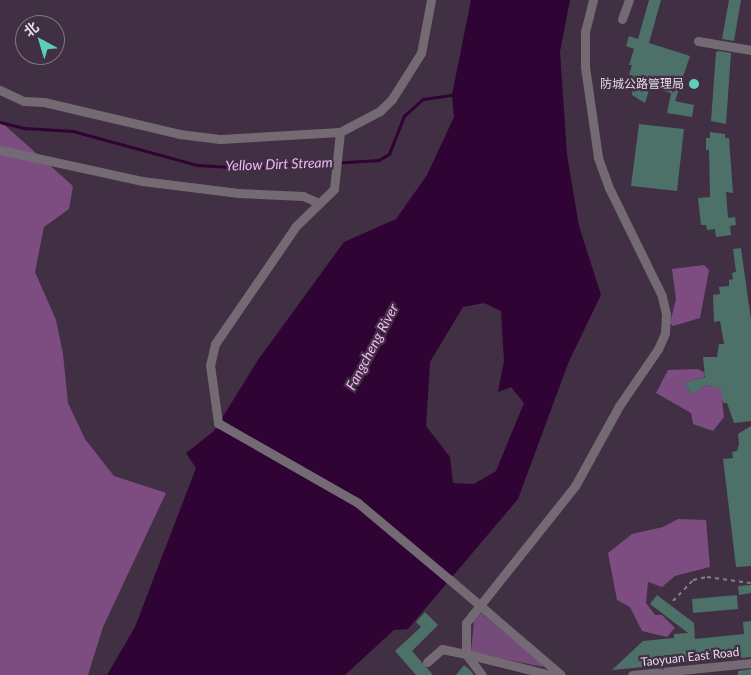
<!DOCTYPE html>
<html>
<head>
<meta charset="utf-8">
<style>
	body { margin:0 }
	#map { position:relative; width:751px; height:675px; overflow:hidden; background:#412f43; font-family:Lato,"Noto Sans SC",sans-serif }
	div>[style] { position:absolute }
	.green>* { inset:0; background:#754b79 }
	.forest>* { inset:0; background:#7d4d81 }
	.water>* { inset:0; background:#2f0334 }
	.stream>* { height:2.5px; margin:-1.25px; padding:0 1.25px; transform-origin:1.25px; border-radius:1.25px; background:#2f0334 }
	.building>* { inset:0; background:#4d7069 }
	.path>* { height:2px; margin-top:-1px; transform-origin:0; background:repeating-linear-gradient(90deg,#8b7c8d 0 4px,transparent 0 8px) }
	.minor>* { height:9px; margin:-4.5px; padding:0 4.5px; transform-origin:4.5px; border-radius:4.5px; background:#736a74 }
	.minor-bridge>* { height:9px; margin:-4.5px; padding:0 4.5px; transform-origin:4.5px; border-radius:4.5px; background:#736a74 }
	.dots>* { width:14px; height:14px; translate:-50% -50%; box-sizing:border-box; border:2px solid #412f43; border-radius:50% }
	span { translate:-50% -50%; white-space:nowrap; text-align:center; line-height:1.15; -webkit-text-stroke:4.5px #412f43; paint-order:stroke }
	.poi-label { font-size:12px; color:#e7dbe8 }
	.right { translate:-100% -50%; text-align:right }
	.street-label { font-size:12px; color:#e7dbe8 }
	.water-label { font-size:14px; color:#f1b9f6; font-style:italic }
	.north { position:absolute; left:15px; top:15px; width:50px; height:50px; box-sizing:border-box; background:#412f43; border:1px solid #837485; border-radius:50%; rotate:321deg; font-size:14px; font-weight:700; line-height:20px; text-align:center; color:#e7dbe8 }
	.north::after { content:''; display:block; margin:auto; width:18px; height:22px; background:#5cceba; clip-path:polygon(50% 0,100% 100%,50% 72%,0 100%) }
</style>
</head>
<body>
<div id="map">
	<div class="green">
		<div style="clip-path:polygon(481px 613px,542px 663px,543px 667px,471px 652px,474px 621px)"></div>
	</div>
	<div class="forest">
		<div style="clip-path:polygon(0 121px,73px 186px,69px 209px,44px 227px,35px 272px,56px 320px,63px 354px,68px 403px,85px 439px,114px 476px,166px 493px,103px 627px,88px 675px,0 675px)"></div>
		<div style="clip-path:polygon(704px 265px,709px 270px,700px 318px,673px 326px,670px 323px,676px 299px,672px 269px)"></div>
		<div style="clip-path:polygon(698px 369px,705px 373px,704px 377px,684px 383px,692px 395px,705px 385px,731px 391px,731px 399px,722px 400px,724px 417px,713px 431px,693px 424px,691px 413px,656px 393px,668px 370px)"></div>
		<div style="clip-path:polygon(678px 519px,706px 520px,710px 567px,675px 576px,662px 587px,648px 582px,646px 603px,655px 615px,662px 615px,675px 628px,667px 637px,642px 631px,630px 607px,617px 600px,608px 553px,632px 534px,663px 527px)"></div>
	</div>
	<div class="water">
		<div style="clip-path:polygon(evenodd,471px 0,570px 0,560px 52px,567px 155px,579px 226px,601px 295px,569px 361px,518px 499px,408px 629px,394px 630px,345px 675px,107px 675px,135px 627px,196px 468px,186px 453px,214px 431px,258px 360px,344px 242px,396px 219px,427px 175px,454px 117px,452px 95px,471px 0,484px 303px,501px 311px,504px 361px,498px 392px,511px 387px,524px 403px,496px 471px,474px 484px,453px 483px,450px 457px,426px 426px,430px 362px,463px 307px,484px 303px)"></div>
	</div>
	<div class="stream">
		<div style="left:0;top:122px;width:25px;rotate:14deg"></div>
		<div style="left:24px;top:128px;width:49px;rotate:3.5deg"></div>
		<div style="left:73px;top:131px;width:129px;rotate:15.3deg"></div>
		<div style="left:197px;top:165px;width:52px;rotate:3.3deg"></div>
		<div style="left:249px;top:168px;width:130px;rotate:-3.5deg"></div>
		<div style="left:379px;top:160px;width:12px;rotate:-31deg"></div>
		<div style="left:389px;top:154px;width:41px;rotate:-68.5deg"></div>
		<div style="left:404px;top:116px;width:25px;rotate:-42deg"></div>
		<div style="left:423px;top:99px;width:30px;rotate:-8deg"></div>
	</div>
	<div class="building">
		<div style="clip-path:polygon(649px 0,661px 0,649px 43px,690px 56px,675px 101px,694px 105px,692px 117px,667px 113px,671px 93px,650px 87px,645px 103px,632px 95px,633px 84px,630px 83px,632px 75px,629px 75px,632px 65px,629px 65px,634px 49px,626px 46px,629px 36px,638px 39px)"></div>
		<div style="clip-path:polygon(729px 0,741px 0,734px 41px,722px 39px)"></div>
		<div style="clip-path:polygon(720px 51px,731px 53px,726px 124px,711px 121px,716px 52px)"></div>
		<div style="clip-path:polygon(639px 124px,684px 129px,677px 191px,631px 186px)"></div>
		<div style="clip-path:polygon(710px 132px,725px 134px,725px 138px,729px 138px,733px 193px,726px 192px,728px 218px,735px 217px,736px 225px,730px 226px,731px 235px,716px 237px,715px 229px,707px 230px,706px 225px,701px 225px,698px 198px,710px 197px,709px 150px,706px 150px,706px 138px,710px 138px)"></div>
		<div style="clip-path:polygon(741px 248px,751px 320px,751px 421px,734px 423px,727px 403px,723px 403px,721px 389px,705px 385px,692px 395px,684px 383px,705px 377px,703px 357px,717px 357px,719px 344px,724px 344px,720px 321px,714px 322px,713px 295px,720px 294px,719px 287px,729px 286px,729px 280px,733px 279px,732px 273px,736px 272px,733px 249px)"></div>
		<div style="clip-path:polygon(751px 426px,751px 566px,736px 567px,723px 459px,733px 458px,732px 452px,737px 451px,739px 444px,738px 434px)"></div>
		<div style="clip-path:polygon(751px 585px,751px 593px,739px 595px,738px 586px)"></div>
		<div style="clip-path:polygon(657px 595px,694px 623px,695px 639px,744px 634px,743px 622px,751px 621px,751px 657px,612px 670px,643px 641px,674px 638px,674px 634px,688px 633px,650px 604px)"></div>
		<div style="clip-path:polygon(737px 595px,738px 609px,693px 613px,692px 599px)"></div>
		<div style="clip-path:polygon(425px 612px,438px 625px,412px 651px,433px 675px,416px 675px,395px 651px,421px 627px,416px 622px)"></div>
		<div style="clip-path:polygon(464px 665px,470px 670px,474px 675px,456px 675px)"></div>
		<div style="clip-path:polygon(751px 669px,751px 675px,738px 675px,738px 671px)"></div>
	</div>
	<div class="path">
		<div style="left:673px;top:601px;width:29px;rotate:-46deg"></div>
		<div style="left:693px;top:580px;width:14px;rotate:-12deg"></div>
		<div style="left:707px;top:577px;width:44px;rotate:7.8deg"></div>
	</div>
	<div class="minor">
		<div style="left:622px;top:19px;width:20px;rotate:-70deg"></div>
		<div style="left:698px;top:41px;width:54px;rotate:9.6deg"></div>
		<div style="left:0;top:90px;width:26px;rotate:25deg"></div>
		<div style="left:24px;top:101px;width:20px;rotate:3deg"></div>
		<div style="left:44px;top:102px;width:139px;rotate:13.3deg"></div>
		<div style="left:179px;top:134px;width:41px;rotate:7deg"></div>
		<div style="left:220px;top:139px;width:120px;rotate:-3.3deg"></div>
		<div style="left:340px;top:132px;width:45px;rotate:-27.7deg"></div>
		<div style="left:380px;top:111px;width:17px;rotate:-45deg"></div>
		<div style="left:392px;top:99px;width:54px;rotate:-57.8deg"></div>
		<div style="left:421px;top:53px;width:54px;rotate:-79.3deg"></div>
		<div style="left:340px;top:132px;width:57px;rotate:96deg"></div>
		<div style="left:334px;top:189px;width:53px;rotate:135.8deg"></div>
		<div style="left:296px;top:226px;width:143px;rotate:124.5deg"></div>
		<div style="left:215px;top:344px;width:22px;rotate:103deg"></div>
		<div style="left:210px;top:365px;width:59px;rotate:82.1deg"></div>
		<div style="left:218px;top:423px;width:161px;rotate:29.7deg"></div>
		<div style="left:358px;top:503px;width:119px;rotate:39.9deg"></div>
		<div style="left:0;top:150px;width:145px;rotate:12.3deg"></div>
		<div style="left:142px;top:181px;width:97px;rotate:7.1deg"></div>
		<div style="left:238px;top:193px;width:65px;rotate:2.6deg"></div>
		<div style="left:303px;top:196px;width:17px;rotate:24deg"></div>
		<div style="left:484px;top:609px;width:101px;rotate:40.6deg"></div>
		<div style="left:427px;top:662px;width:20px;rotate:-41deg"></div>
		<div style="left:442px;top:649px;width:25px;rotate:12deg"></div>
		<div style="left:466px;top:654px;width:26px;rotate:53deg"></div>
		<div style="left:551px;top:675px;width:88px;rotate:-166.1deg"></div>
		<div style="left:466px;top:654px;width:31px;rotate:-90deg"></div>
		<div style="left:466px;top:623px;width:175px;rotate:-51.5deg"></div>
		<div style="left:575px;top:486px;width:91px;rotate:-61.2deg"></div>
		<div style="left:619px;top:406px;width:69px;rotate:-55.6deg"></div>
		<div style="left:658px;top:349px;width:17px;rotate:-66deg"></div>
		<div style="left:665px;top:333px;width:19px;rotate:-87deg"></div>
		<div style="left:666px;top:314px;width:18px;rotate:-103deg"></div>
		<div style="left:662px;top:296px;width:120px;rotate:-116.1deg"></div>
		<div style="left:609px;top:188px;width:33px;rotate:-110deg"></div>
		<div style="left:598px;top:157px;width:91px;rotate:-98.2deg"></div>
		<div style="left:585px;top:67px;width:35px;rotate:-90deg"></div>
		<div style="left:585px;top:32px;width:33px;rotate:-76deg"></div>
		<div style="left:632px;top:675px;width:120px;rotate:-5.8deg"></div>
	</div>
	<div class="minor-bridge">
		<div style="left:449px;top:579px;width:46px;rotate:40.6deg"></div>
	</div>
	<div class="dots">
		<div style="left:694px;top:84px;background:#5cceba"></div>
	</div>
	<div class="poi-label">
		<span class="right" style="left:684px;top:84px">防城公路管理局</span>
	</div>
	<div class="street-label">
		<span style="left:690px;top:657px;rotate:-6deg">Taoyuan East Road</span>
	</div>
	<div class="water-label">
		<span style="left:279px;top:164px;rotate:-2deg">Yellow Dirt Stream</span>
		<span style="left:372px;top:347px;rotate:-62deg">Fangcheng River</span>
	</div>
	<div class="north">北</div>
</div>
</body>
</html>
